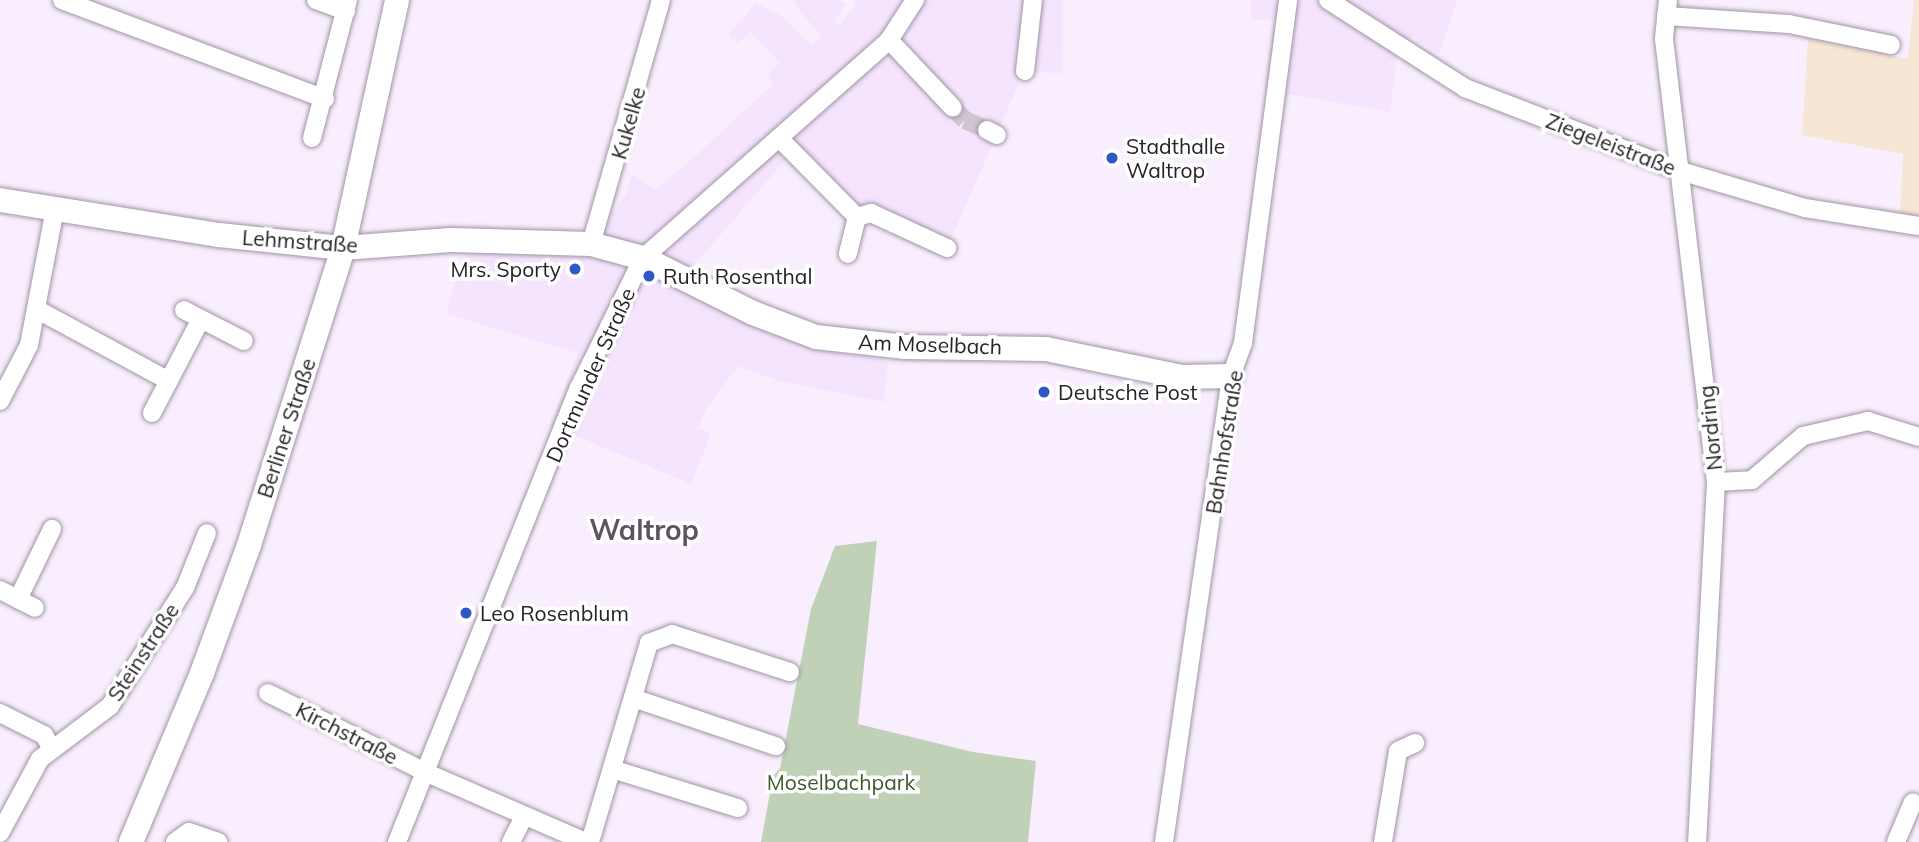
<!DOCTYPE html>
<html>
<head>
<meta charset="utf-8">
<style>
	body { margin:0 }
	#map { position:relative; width:1919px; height:842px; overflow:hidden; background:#f9eefd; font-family:Mulish,sans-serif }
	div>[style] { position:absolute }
	.built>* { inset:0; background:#f5e4fd }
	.education>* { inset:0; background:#f6e6d4 }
	.green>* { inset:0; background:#c1d1b8 }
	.street-tunnel>* { height:18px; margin-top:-9px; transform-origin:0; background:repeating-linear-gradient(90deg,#cfc5d2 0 18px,transparent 0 27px) }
	.roads { filter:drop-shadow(0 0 2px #a094a5) drop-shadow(0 0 2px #a094a5) }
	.street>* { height:18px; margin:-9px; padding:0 9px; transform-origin:9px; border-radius:9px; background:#fff }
	.secondary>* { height:24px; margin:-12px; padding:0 12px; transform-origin:12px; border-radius:12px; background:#fff }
	.dots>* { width:19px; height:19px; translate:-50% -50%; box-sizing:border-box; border:4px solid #fff; border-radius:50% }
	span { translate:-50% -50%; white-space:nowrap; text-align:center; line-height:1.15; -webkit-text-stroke:7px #fff; paint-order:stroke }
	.street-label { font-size:21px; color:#262228 }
	.poi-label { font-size:21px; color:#262228 }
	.left { translate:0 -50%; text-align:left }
	.right { translate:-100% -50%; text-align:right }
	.park-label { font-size:21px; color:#3e592b }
	.district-label { font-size:28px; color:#5e5363; font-weight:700 }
</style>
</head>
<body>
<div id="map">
	<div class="built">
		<div style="clip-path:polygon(792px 0,840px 0,846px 4px,834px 21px,839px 26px,856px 5px,853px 0,1063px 0,1062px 73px,1024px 72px,947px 248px,857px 217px,792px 152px,684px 277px,814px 349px,888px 361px,884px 402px,779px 381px,738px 366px,707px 407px,698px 428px,711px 434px,691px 484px,550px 425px,578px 353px,446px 314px,462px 257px,551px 240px,591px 244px,626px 194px,632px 174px,655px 190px,701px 151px,773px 84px,767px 75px,780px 63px,751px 32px,737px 43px,728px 35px,756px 3px,781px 15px,811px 46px,821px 37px)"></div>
		<div style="clip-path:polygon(1251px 0,1457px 0,1439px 54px,1412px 36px,1397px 58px,1390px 112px,1264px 90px,1274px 21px,1250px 19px)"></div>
	</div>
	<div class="education">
		<div style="clip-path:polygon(1914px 0,1919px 0,1919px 215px,1900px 213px,1903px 154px,1802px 135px,1808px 38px,1908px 59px)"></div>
	</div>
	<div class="green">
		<div style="clip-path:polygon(877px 541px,858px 724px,973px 752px,1036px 761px,1028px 842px,761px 842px,773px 776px,780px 768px,811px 609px,835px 546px)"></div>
	</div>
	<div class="street-tunnel">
		<div style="left:953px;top:108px;width:17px;rotate:45deg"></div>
		<div style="left:965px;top:120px;width:24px;rotate:24deg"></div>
	</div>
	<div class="roads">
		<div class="street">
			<div style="left:62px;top:0;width:281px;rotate:20.6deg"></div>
			<div style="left:316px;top:0;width:32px;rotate:20deg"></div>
			<div style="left:1328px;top:0;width:163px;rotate:32.7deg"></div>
			<div style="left:1465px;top:88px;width:227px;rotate:21.1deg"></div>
			<div style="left:1677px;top:170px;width:134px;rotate:16.5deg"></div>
			<div style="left:1805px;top:208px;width:115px;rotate:9deg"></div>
			<div style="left:1668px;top:0;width:39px;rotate:96deg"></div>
			<div style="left:1664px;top:39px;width:446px;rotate:83.3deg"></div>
			<div style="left:1716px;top:482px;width:361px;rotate:93deg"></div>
			<div style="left:1666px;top:16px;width:123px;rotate:3.7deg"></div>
			<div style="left:1789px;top:24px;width:104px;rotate:11.6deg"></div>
			<div style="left:889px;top:40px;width:93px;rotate:46.7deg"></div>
			<div style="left:1025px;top:71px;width:71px;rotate:-83.6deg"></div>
			<div style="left:987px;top:130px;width:11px;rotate:27deg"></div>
			<div style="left:312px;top:138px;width:143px;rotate:-75.4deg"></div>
			<div style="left:779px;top:138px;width:111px;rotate:45.4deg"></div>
			<div style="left:857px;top:217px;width:38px;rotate:104deg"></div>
			<div style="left:857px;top:217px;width:15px;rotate:-16deg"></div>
			<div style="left:871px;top:213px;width:84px;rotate:24.7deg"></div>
			<div style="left:591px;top:244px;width:254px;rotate:-74deg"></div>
			<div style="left:36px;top:309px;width:151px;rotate:28.4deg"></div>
			<div style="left:184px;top:310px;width:19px;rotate:28deg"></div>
			<div style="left:0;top:401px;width:63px;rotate:-62.6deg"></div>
			<div style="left:29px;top:345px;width:138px;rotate:-79.2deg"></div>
			<div style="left:152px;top:413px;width:106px;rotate:-62.5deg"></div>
			<div style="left:201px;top:319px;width:48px;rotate:27.1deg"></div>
			<div style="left:1716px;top:482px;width:36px;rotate:-3deg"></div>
			<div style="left:1752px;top:480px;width:67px;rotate:-40.8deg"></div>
			<div style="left:1803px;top:436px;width:67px;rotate:-13deg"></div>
			<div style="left:1868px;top:421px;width:53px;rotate:17.4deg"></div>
			<div style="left:0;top:590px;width:39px;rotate:27deg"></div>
			<div style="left:18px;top:599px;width:78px;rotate:-64.1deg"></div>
			<div style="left:268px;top:693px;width:178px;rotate:26.7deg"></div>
			<div style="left:427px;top:773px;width:173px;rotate:23.5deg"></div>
			<div style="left:633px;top:698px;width:151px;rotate:18.6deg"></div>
			<div style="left:0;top:713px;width:49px;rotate:26.6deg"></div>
			<div style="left:44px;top:735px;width:16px;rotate:60deg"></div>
			<div style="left:612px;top:769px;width:132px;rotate:17.2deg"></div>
			<div style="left:0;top:833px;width:84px;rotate:-61.6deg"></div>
			<div style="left:40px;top:759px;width:88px;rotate:-37.1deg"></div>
			<div style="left:110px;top:706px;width:140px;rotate:-57.6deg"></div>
			<div style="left:185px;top:588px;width:59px;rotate:-68.2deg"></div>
			<div style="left:175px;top:842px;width:17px;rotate:-36deg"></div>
			<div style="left:189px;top:832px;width:31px;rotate:19deg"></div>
			<div style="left:397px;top:842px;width:489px;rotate:-68.2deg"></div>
			<div style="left:579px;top:388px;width:145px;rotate:-63.8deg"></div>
			<div style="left:643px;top:258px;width:329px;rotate:-41.5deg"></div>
			<div style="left:889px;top:40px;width:48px;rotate:-57deg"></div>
			<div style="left:511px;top:842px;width:28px;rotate:-63deg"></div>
			<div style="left:590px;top:842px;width:208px;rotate:-73.5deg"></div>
			<div style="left:649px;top:643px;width:25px;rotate:-21deg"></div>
			<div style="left:672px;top:634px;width:124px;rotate:17.9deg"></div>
			<div style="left:1164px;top:842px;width:471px;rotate:-81.8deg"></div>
			<div style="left:1231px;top:376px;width:35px;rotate:-70deg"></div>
			<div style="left:1243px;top:343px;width:346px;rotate:-82.5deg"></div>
			<div style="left:1383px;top:842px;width:92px;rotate:-80.6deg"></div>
			<div style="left:1398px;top:751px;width:19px;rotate:-25deg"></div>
			<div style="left:1896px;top:842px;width:43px;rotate:-67deg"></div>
		</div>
		<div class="secondary">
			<div style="left:0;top:200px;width:222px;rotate:9.1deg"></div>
			<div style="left:219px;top:235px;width:125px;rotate:6deg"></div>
			<div style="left:343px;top:248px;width:108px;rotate:-4.2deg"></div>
			<div style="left:451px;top:240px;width:140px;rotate:1.6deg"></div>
			<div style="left:591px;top:244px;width:54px;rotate:15.1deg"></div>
			<div style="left:643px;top:258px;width:123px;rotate:26.6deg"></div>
			<div style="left:753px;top:313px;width:67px;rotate:20.9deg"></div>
			<div style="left:816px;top:337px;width:90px;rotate:6.4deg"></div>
			<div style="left:905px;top:347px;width:141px;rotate:0.8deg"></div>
			<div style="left:1046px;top:349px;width:139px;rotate:11.6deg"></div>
			<div style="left:1182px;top:377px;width:49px;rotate:-1.2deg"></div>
			<div style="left:131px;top:842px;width:183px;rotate:-67.2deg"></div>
			<div style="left:202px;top:673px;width:136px;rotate:-69.8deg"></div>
			<div style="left:249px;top:545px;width:312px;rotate:-72.4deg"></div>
			<div style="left:343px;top:248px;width:254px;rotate:-77.7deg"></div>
		</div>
	</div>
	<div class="dots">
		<div style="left:1112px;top:158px;background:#2b5ac8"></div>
		<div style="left:575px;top:269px;background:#2b5ac8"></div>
		<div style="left:649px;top:276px;background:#2b5ac8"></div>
		<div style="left:1044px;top:392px;background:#2b5ac8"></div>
		<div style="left:466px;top:613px;background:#2b5ac8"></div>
	</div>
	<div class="street-label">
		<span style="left:628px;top:123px;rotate:-74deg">Kukelke</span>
		<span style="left:1611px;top:144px;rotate:21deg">Ziegeleistraße</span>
		<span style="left:300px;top:241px;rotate:4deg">Lehmstraße</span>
		<span style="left:930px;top:344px;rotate:2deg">Am Moselbach</span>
		<span style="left:590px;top:375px;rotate:-66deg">Dortmunder Straße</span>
		<span style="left:286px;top:428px;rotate:-72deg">Berliner Straße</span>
		<span style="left:1710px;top:428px;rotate:-96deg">Nordring</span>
		<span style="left:1224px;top:442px;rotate:-81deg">Bahnhofstraße</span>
		<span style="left:143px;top:652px;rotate:-57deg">Steinstraße</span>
		<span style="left:347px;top:733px;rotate:27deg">Kirchstraße</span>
	</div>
	<div class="poi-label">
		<span class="left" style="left:1126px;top:158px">Stadthalle<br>Waltrop</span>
		<span class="right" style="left:561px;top:269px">Mrs. Sporty</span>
		<span class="left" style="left:663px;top:276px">Ruth Rosenthal</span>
		<span class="left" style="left:1058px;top:392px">Deutsche Post</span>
		<span class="left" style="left:480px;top:613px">Leo Rosenblum</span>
	</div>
	<div class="park-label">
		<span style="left:841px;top:782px">Moselbachpark</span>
	</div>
	<div class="district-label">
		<span style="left:644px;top:530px">Waltrop</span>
	</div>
</div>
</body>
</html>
